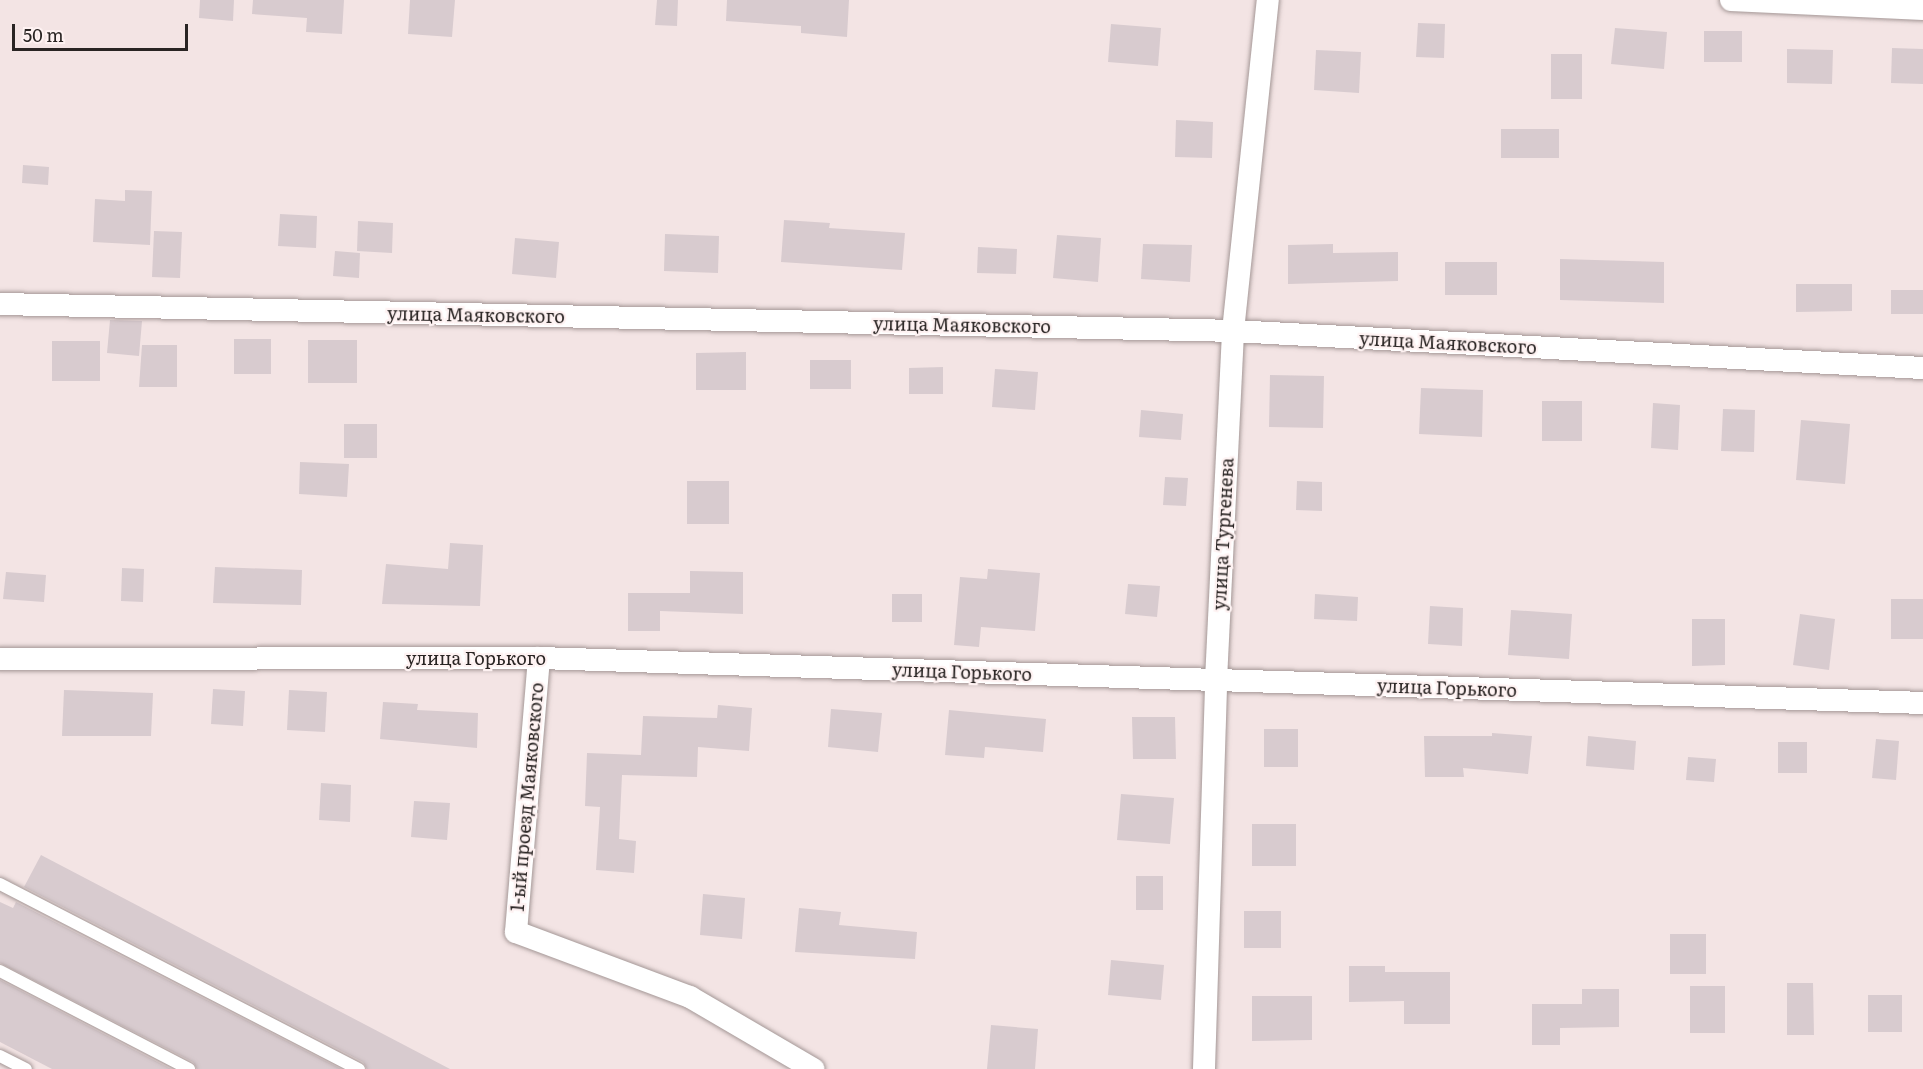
<!DOCTYPE html>
<html>
<head>
<meta charset="utf-8">
<style>
	body { margin:0 }
	#map { position:relative; width:1923px; height:1069px; overflow:hidden; background:#f3e4e4; font-family:Literata,serif }
	div>[style] { position:absolute }
	.building>* { inset:0; background:#d8cbcf }
	.roads { filter:drop-shadow(0 0 2px #a49796) drop-shadow(0 0 2px #a49796) }
	.lane>* { height:12px; margin:-6px; padding:0 6px; transform-origin:6px; border-radius:6px; background:#fff }
	.street>* { height:22px; margin:-11px; padding:0 11px; transform-origin:11px; border-radius:11px; background:#fff }
	span { translate:-50% -50%; white-space:nowrap; text-align:center; line-height:1.15; -webkit-text-stroke:4.5px #fef2f2; paint-order:stroke }
	.street-label { font-size:18px; color:#292423 }
	.scale { position:absolute; left:12px; top:24px; width:176px; height:27px; box-sizing:border-box; border:3px solid #292423; border-top:0; padding-left:8px; font-size:18px; line-height:21px; white-space:nowrap; color:#292423; -webkit-text-stroke:4px #fef2f2; paint-order:stroke }
</style>
</head>
<body>
<div id="map">
	<div class="building">
		<div style="clip-path:polygon(200px 0,234px 0,233px 21px,199px 18px)"></div>
		<div style="clip-path:polygon(253px 0,344px 0,342px 34px,306px 32px,307px 18px,252px 14px)"></div>
		<div style="clip-path:polygon(410px 0,455px 0,452px 37px,408px 34px)"></div>
		<div style="clip-path:polygon(657px 0,678px 0,677px 26px,655px 25px)"></div>
		<div style="clip-path:polygon(727px 0,849px 0,847px 37px,801px 33px,801px 26px,726px 21px)"></div>
		<div style="clip-path:polygon(1418px 23px,1445px 24px,1444px 58px,1416px 57px)"></div>
		<div style="clip-path:polygon(1111px 24px,1161px 28px,1158px 66px,1108px 62px)"></div>
		<div style="clip-path:polygon(1615px 28px,1667px 32px,1664px 69px,1611px 64px)"></div>
		<div style="clip-path:polygon(1704px 31px,1742px 31px,1742px 62px,1704px 62px)"></div>
		<div style="clip-path:polygon(1892px 48px,1923px 49px,1923px 84px,1891px 83px)"></div>
		<div style="clip-path:polygon(1787px 49px,1833px 50px,1832px 84px,1787px 83px)"></div>
		<div style="clip-path:polygon(1316px 50px,1361px 52px,1359px 93px,1314px 90px)"></div>
		<div style="clip-path:polygon(1551px 54px,1582px 54px,1582px 99px,1551px 99px)"></div>
		<div style="clip-path:polygon(1176px 120px,1213px 122px,1212px 158px,1175px 157px)"></div>
		<div style="clip-path:polygon(1501px 129px,1559px 129px,1559px 158px,1501px 158px)"></div>
		<div style="clip-path:polygon(23px 165px,49px 167px,48px 185px,22px 183px)"></div>
		<div style="clip-path:polygon(125px 190px,152px 191px,150px 245px,93px 242px,95px 199px,125px 201px)"></div>
		<div style="clip-path:polygon(280px 214px,317px 216px,316px 248px,278px 246px)"></div>
		<div style="clip-path:polygon(784px 220px,830px 223px,829px 228px,905px 233px,902px 270px,781px 262px)"></div>
		<div style="clip-path:polygon(358px 221px,393px 223px,392px 253px,357px 251px)"></div>
		<div style="clip-path:polygon(154px 231px,182px 232px,180px 278px,152px 277px)"></div>
		<div style="clip-path:polygon(665px 234px,719px 236px,718px 273px,664px 271px)"></div>
		<div style="clip-path:polygon(1057px 235px,1101px 238px,1098px 282px,1053px 278px)"></div>
		<div style="clip-path:polygon(515px 238px,559px 242px,556px 278px,512px 274px)"></div>
		<div style="clip-path:polygon(1143px 244px,1192px 245px,1190px 282px,1141px 279px)"></div>
		<div style="clip-path:polygon(1333px 244px,1333px 253px,1398px 252px,1398px 281px,1288px 284px,1288px 245px)"></div>
		<div style="clip-path:polygon(978px 247px,1017px 249px,1016px 274px,977px 273px)"></div>
		<div style="clip-path:polygon(335px 251px,360px 253px,359px 278px,333px 276px)"></div>
		<div style="clip-path:polygon(1560px 259px,1664px 262px,1664px 303px,1560px 300px)"></div>
		<div style="clip-path:polygon(1445px 262px,1497px 262px,1497px 295px,1445px 295px)"></div>
		<div style="clip-path:polygon(1796px 284px,1852px 284px,1852px 311px,1796px 312px)"></div>
		<div style="clip-path:polygon(1891px 290px,1923px 290px,1923px 314px,1891px 314px)"></div>
		<div style="clip-path:polygon(110px 320px,142px 321px,139px 356px,107px 353px)"></div>
		<div style="clip-path:polygon(234px 339px,271px 339px,271px 374px,234px 374px)"></div>
		<div style="clip-path:polygon(308px 340px,357px 340px,357px 383px,308px 383px)"></div>
		<div style="clip-path:polygon(52px 341px,100px 341px,100px 381px,52px 381px)"></div>
		<div style="clip-path:polygon(142px 345px,177px 345px,177px 387px,139px 387px)"></div>
		<div style="clip-path:polygon(746px 352px,746px 390px,696px 390px,696px 353px)"></div>
		<div style="clip-path:polygon(810px 360px,851px 360px,851px 389px,810px 389px)"></div>
		<div style="clip-path:polygon(943px 367px,943px 394px,909px 394px,909px 368px)"></div>
		<div style="clip-path:polygon(995px 369px,1038px 372px,1035px 410px,992px 407px)"></div>
		<div style="clip-path:polygon(1270px 375px,1324px 376px,1323px 428px,1269px 427px)"></div>
		<div style="clip-path:polygon(1421px 388px,1483px 390px,1482px 437px,1419px 434px)"></div>
		<div style="clip-path:polygon(1542px 401px,1582px 401px,1582px 441px,1542px 441px)"></div>
		<div style="clip-path:polygon(1653px 403px,1680px 405px,1678px 450px,1651px 448px)"></div>
		<div style="clip-path:polygon(1723px 409px,1755px 410px,1754px 452px,1721px 451px)"></div>
		<div style="clip-path:polygon(1141px 410px,1183px 414px,1181px 440px,1139px 437px)"></div>
		<div style="clip-path:polygon(1801px 420px,1850px 424px,1845px 484px,1796px 480px)"></div>
		<div style="clip-path:polygon(344px 424px,377px 424px,377px 458px,344px 458px)"></div>
		<div style="clip-path:polygon(300px 462px,349px 464px,347px 497px,299px 494px)"></div>
		<div style="clip-path:polygon(1165px 477px,1188px 478px,1186px 506px,1163px 505px)"></div>
		<div style="clip-path:polygon(687px 481px,729px 481px,729px 524px,687px 524px)"></div>
		<div style="clip-path:polygon(1297px 481px,1322px 482px,1322px 511px,1296px 510px)"></div>
		<div style="clip-path:polygon(450px 543px,483px 545px,480px 606px,382px 604px,386px 564px,448px 569px)"></div>
		<div style="clip-path:polygon(215px 567px,302px 570px,301px 605px,213px 603px)"></div>
		<div style="clip-path:polygon(122px 568px,144px 569px,143px 602px,121px 601px)"></div>
		<div style="clip-path:polygon(988px 569px,1040px 573px,1035px 631px,981px 627px,979px 647px,954px 645px,960px 577px,987px 579px)"></div>
		<div style="clip-path:polygon(690px 571px,743px 572px,743px 614px,660px 611px,660px 631px,628px 631px,628px 593px,690px 593px)"></div>
		<div style="clip-path:polygon(6px 572px,46px 575px,44px 602px,3px 599px)"></div>
		<div style="clip-path:polygon(1128px 584px,1160px 586px,1157px 617px,1125px 614px)"></div>
		<div style="clip-path:polygon(892px 594px,922px 594px,922px 622px,892px 622px)"></div>
		<div style="clip-path:polygon(1315px 594px,1358px 597px,1357px 621px,1314px 619px)"></div>
		<div style="clip-path:polygon(1891px 599px,1923px 599px,1923px 639px,1891px 639px)"></div>
		<div style="clip-path:polygon(1430px 606px,1463px 608px,1462px 646px,1428px 644px)"></div>
		<div style="clip-path:polygon(1511px 610px,1572px 614px,1569px 659px,1508px 655px)"></div>
		<div style="clip-path:polygon(1800px 614px,1835px 619px,1829px 670px,1793px 665px)"></div>
		<div style="clip-path:polygon(1692px 619px,1725px 619px,1725px 665px,1692px 666px)"></div>
		<div style="clip-path:polygon(213px 689px,245px 691px,243px 726px,211px 724px)"></div>
		<div style="clip-path:polygon(64px 690px,153px 693px,151px 736px,62px 736px)"></div>
		<div style="clip-path:polygon(289px 690px,327px 692px,325px 732px,287px 730px)"></div>
		<div style="clip-path:polygon(383px 702px,418px 704px,417px 710px,478px 713px,477px 748px,380px 739px)"></div>
		<div style="clip-path:polygon(718px 705px,752px 708px,749px 751px,698px 747px,697px 777px,622px 775px,619px 839px,636px 841px,634px 873px,596px 870px,600px 807px,585px 806px,587px 753px,641px 755px,643px 716px,717px 718px)"></div>
		<div style="clip-path:polygon(831px 709px,882px 713px,878px 752px,828px 747px)"></div>
		<div style="clip-path:polygon(949px 710px,1046px 719px,1043px 752px,985px 747px,984px 758px,945px 755px)"></div>
		<div style="clip-path:polygon(1132px 717px,1175px 717px,1176px 759px,1133px 759px)"></div>
		<div style="clip-path:polygon(1264px 729px,1298px 729px,1298px 767px,1264px 767px)"></div>
		<div style="clip-path:polygon(1492px 733px,1532px 736px,1528px 774px,1463px 768px,1464px 777px,1425px 777px,1424px 736px,1492px 736px)"></div>
		<div style="clip-path:polygon(1588px 736px,1636px 741px,1634px 770px,1586px 766px)"></div>
		<div style="clip-path:polygon(1876px 739px,1899px 741px,1896px 780px,1872px 778px)"></div>
		<div style="clip-path:polygon(1778px 742px,1807px 742px,1807px 773px,1778px 773px)"></div>
		<div style="clip-path:polygon(1688px 757px,1716px 759px,1714px 782px,1686px 780px)"></div>
		<div style="clip-path:polygon(321px 783px,351px 785px,350px 822px,319px 820px)"></div>
		<div style="clip-path:polygon(1121px 794px,1174px 798px,1170px 844px,1117px 840px)"></div>
		<div style="clip-path:polygon(414px 801px,450px 803px,447px 840px,411px 837px)"></div>
		<div style="clip-path:polygon(1252px 824px,1296px 824px,1296px 866px,1252px 866px)"></div>
		<div style="clip-path:polygon(41px 855px,450px 1069px,367px 1069px,363px 1062px,24px 887px)"></div>
		<div style="clip-path:polygon(1136px 876px,1163px 876px,1163px 910px,1136px 910px)"></div>
		<div style="clip-path:polygon(703px 894px,745px 898px,742px 939px,700px 935px)"></div>
		<div style="clip-path:polygon(0 902px,13px 908px,16px 902px,341px 1069px,197px 1069px,193px 1062px,0 963px)"></div>
		<div style="clip-path:polygon(799px 908px,841px 912px,839px 925px,917px 932px,915px 959px,795px 952px)"></div>
		<div style="clip-path:polygon(1244px 911px,1281px 911px,1281px 948px,1244px 948px)"></div>
		<div style="clip-path:polygon(1670px 934px,1706px 934px,1706px 974px,1670px 974px)"></div>
		<div style="clip-path:polygon(1111px 960px,1164px 965px,1161px 1000px,1108px 995px)"></div>
		<div style="clip-path:polygon(1349px 966px,1385px 966px,1385px 972px,1450px 972px,1450px 1024px,1404px 1024px,1404px 1001px,1349px 1002px)"></div>
		<div style="clip-path:polygon(0 980px,171px 1069px,52px 1069px,0 1042px)"></div>
		<div style="clip-path:polygon(1787px 983px,1813px 983px,1814px 1035px,1787px 1035px)"></div>
		<div style="clip-path:polygon(1690px 986px,1725px 986px,1725px 1033px,1690px 1033px)"></div>
		<div style="clip-path:polygon(1582px 989px,1619px 989px,1619px 1027px,1560px 1028px,1560px 1045px,1532px 1045px,1532px 1004px,1582px 1004px)"></div>
		<div style="clip-path:polygon(1868px 995px,1902px 995px,1902px 1032px,1868px 1032px)"></div>
		<div style="clip-path:polygon(1252px 996px,1312px 996px,1312px 1040px,1252px 1041px)"></div>
		<div style="clip-path:polygon(991px 1025px,1038px 1029px,1035px 1069px,987px 1069px)"></div>
	</div>
	<div class="roads">
		<div class="lane">
			<div style="left:0;top:884px;width:404px;rotate:27.3deg"></div>
			<div style="left:0;top:971px;width:213px;rotate:27.4deg"></div>
			<div style="left:0;top:1056px;width:29px;rotate:27deg"></div>
		</div>
		<div class="street">
			<div style="left:1731px;top:0;width:192px;rotate:2.7deg"></div>
			<div style="left:0;top:304px;width:1233px;rotate:1.25deg"></div>
			<div style="left:1233px;top:331px;width:691px;rotate:3.07deg"></div>
			<div style="left:539px;top:658px;width:275px;rotate:94.8deg"></div>
			<div style="left:516px;top:932px;width:186px;rotate:20.5deg"></div>
			<div style="left:690px;top:997px;width:143px;rotate:30.3deg"></div>
			<div style="left:0;top:659px;width:539px;rotate:-0.11deg"></div>
			<div style="left:539px;top:658px;width:1385px;rotate:1.86deg"></div>
			<div style="left:1204px;top:1069px;width:389px;rotate:-88.2deg"></div>
			<div style="left:1216px;top:680px;width:349px;rotate:-87.2deg"></div>
			<div style="left:1233px;top:331px;width:333px;rotate:-84deg"></div>
		</div>
	</div>
	<div class="street-label">
		<span style="left:476px;top:315px;rotate:1deg">улица Маяковского</span>
		<span style="left:962px;top:325px;rotate:1deg">улица Маяковского</span>
		<span style="left:1448px;top:343px;rotate:3deg">улица Маяковского</span>
		<span style="left:1223px;top:534px;rotate:-87deg">улица Тургенева</span>
		<span style="left:476px;top:658px">улица Горького</span>
		<span style="left:962px;top:672px;rotate:2deg">улица Горького</span>
		<span style="left:1447px;top:688px;rotate:2deg">улица Горького</span>
		<span style="left:527px;top:797px;rotate:-85deg">1-ый проезд Маяковского</span>
	</div>
	<div class="scale">50 m</div>
</div>
</body>
</html>
